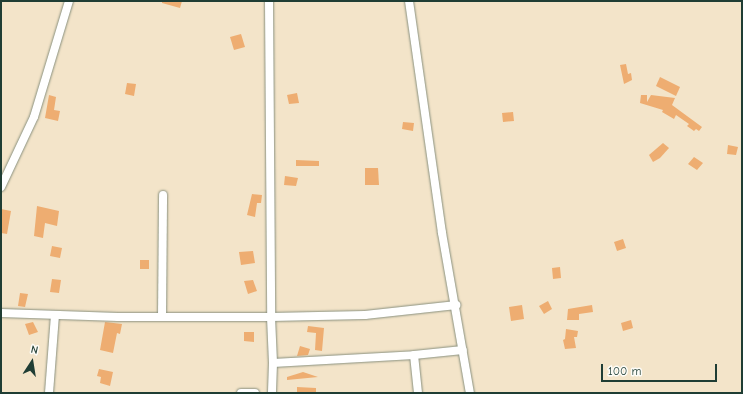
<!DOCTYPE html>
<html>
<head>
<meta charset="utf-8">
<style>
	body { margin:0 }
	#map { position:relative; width:743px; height:394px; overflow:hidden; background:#f3e4c9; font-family:"Comic Neue",sans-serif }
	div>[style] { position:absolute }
	.building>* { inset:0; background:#eead71 }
	.roads { filter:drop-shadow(0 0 1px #89907e) drop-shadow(0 0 1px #89907e) }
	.minor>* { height:8px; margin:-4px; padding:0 4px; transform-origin:4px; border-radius:4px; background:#fff }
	span { translate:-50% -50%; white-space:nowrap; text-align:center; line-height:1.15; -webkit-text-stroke:4px #fdfcf7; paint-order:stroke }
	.frame { position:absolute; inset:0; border:2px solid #1f3d34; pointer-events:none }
	.north { position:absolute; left:12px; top:342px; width:40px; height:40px; -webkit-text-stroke:3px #fdfcf7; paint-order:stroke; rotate:12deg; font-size:11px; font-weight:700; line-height:16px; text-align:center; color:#1f3d34 }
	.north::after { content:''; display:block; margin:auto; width:14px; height:18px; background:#1f3d34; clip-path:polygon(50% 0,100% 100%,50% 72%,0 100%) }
	.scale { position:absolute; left:601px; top:364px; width:116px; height:18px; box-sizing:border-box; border:2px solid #1f3d34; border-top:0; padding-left:5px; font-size:12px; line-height:14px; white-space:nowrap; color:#1f3d34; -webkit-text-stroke:3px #fdfcf7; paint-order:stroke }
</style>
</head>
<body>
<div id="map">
	<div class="building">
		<div style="clip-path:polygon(162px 1px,182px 1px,180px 8px,162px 3px)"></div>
		<div style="clip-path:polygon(241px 34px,245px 47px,234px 50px,230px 37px)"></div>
		<div style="clip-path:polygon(626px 64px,628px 74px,631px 73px,632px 80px,624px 84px,620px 65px)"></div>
		<div style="clip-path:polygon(660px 77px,680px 87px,676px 96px,656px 86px)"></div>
		<div style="clip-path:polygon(127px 83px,136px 84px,134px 96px,125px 94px)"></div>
		<div style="clip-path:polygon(297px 93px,299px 103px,289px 104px,287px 95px)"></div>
		<div style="clip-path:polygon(49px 95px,56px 97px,54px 110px,60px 111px,58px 121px,45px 118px)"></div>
		<div style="clip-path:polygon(641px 95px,647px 95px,647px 102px,651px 95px,675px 98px,672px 105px,702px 127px,699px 131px,696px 129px,694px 131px,687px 126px,689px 124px,676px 115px,674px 119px,662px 112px,663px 110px,640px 103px)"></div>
		<div style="clip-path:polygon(513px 112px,514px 121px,503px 122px,502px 113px)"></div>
		<div style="clip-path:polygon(403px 122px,414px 123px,413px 131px,402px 129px)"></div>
		<div style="clip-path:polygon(663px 143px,669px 148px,660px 158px,653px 162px,649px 155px)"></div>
		<div style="clip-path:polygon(728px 145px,738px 147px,736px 155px,727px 154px)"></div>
		<div style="clip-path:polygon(694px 157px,703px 163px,697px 170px,688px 164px)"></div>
		<div style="clip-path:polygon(296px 160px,319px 161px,319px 166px,296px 166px)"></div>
		<div style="clip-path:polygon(365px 168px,378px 168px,379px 185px,365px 185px)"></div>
		<div style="clip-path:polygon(285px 176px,298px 178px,296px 186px,284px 185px)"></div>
		<div style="clip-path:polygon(252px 194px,262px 195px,261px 203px,257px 203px,255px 217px,247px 215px)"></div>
		<div style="clip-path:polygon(37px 206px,59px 211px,57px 226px,45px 223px,43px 238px,34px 236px)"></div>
		<div style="clip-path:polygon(1px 209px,11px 211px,7px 234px,1px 233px)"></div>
		<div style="clip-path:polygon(623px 239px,626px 248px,617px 251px,614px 242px)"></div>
		<div style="clip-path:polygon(52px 246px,62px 248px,60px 258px,50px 256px)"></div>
		<div style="clip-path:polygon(253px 251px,255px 263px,241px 265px,239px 252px)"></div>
		<div style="clip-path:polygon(140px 260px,149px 260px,149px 269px,140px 269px)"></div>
		<div style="clip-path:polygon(560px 267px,561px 278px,553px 279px,552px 268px)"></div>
		<div style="clip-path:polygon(52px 279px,61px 280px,59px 293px,50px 292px)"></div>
		<div style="clip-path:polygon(253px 280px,257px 291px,248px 294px,244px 281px)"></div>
		<div style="clip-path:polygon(20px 293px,28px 294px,25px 307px,18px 306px)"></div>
		<div style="clip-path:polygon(548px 301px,552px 309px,544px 314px,539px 306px)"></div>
		<div style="clip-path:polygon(522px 305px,524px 319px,511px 321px,509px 307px)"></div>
		<div style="clip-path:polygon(592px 305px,593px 312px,579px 314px,579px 320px,567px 320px,568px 309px)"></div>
		<div style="clip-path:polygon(631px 320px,633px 328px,623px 331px,621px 323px)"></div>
		<div style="clip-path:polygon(33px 322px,38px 332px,29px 335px,25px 324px)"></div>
		<div style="clip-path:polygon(105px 322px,122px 324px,120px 334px,117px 333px,113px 353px,100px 350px)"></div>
		<div style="clip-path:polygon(308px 326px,324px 328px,322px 351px,315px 350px,316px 333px,307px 332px)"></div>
		<div style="clip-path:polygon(566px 329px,578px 331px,577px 337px,574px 337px,576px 348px,565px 349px,563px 340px,565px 339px)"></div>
		<div style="clip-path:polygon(244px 332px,254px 332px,254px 342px,244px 341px)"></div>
		<div style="clip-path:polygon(300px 346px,310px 349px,308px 355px,297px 356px)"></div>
		<div style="clip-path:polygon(99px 369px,113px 372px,110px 386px,100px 383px,101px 377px,97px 376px)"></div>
		<div style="clip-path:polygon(303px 372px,318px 377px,287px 380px,287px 377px)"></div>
		<div style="clip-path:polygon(297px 387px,316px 388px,316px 393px,297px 393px)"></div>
	</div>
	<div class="roads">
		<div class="minor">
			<div style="left:269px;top:1px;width:316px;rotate:89.6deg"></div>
			<div style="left:271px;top:317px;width:46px;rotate:87.5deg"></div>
			<div style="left:273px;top:363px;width:30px;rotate:92deg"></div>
			<div style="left:409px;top:1px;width:234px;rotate:81.9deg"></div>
			<div style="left:442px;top:233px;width:162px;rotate:80.1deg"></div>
			<div style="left:1px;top:187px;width:77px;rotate:-64.8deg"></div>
			<div style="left:34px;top:117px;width:121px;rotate:-73.2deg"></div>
			<div style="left:1px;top:313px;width:117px;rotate:2deg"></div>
			<div style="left:118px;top:317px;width:153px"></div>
			<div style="left:271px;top:317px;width:94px;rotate:-1.2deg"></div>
			<div style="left:365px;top:315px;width:92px;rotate:-6.3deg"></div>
			<div style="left:162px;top:316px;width:121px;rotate:-89.5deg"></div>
			<div style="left:273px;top:363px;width:141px;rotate:-3.2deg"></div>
			<div style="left:49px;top:393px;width:78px;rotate:-85.6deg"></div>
			<div style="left:241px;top:393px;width:14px"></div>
			<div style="left:418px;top:393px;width:38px;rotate:-96deg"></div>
			<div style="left:414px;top:355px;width:49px;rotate:-5.8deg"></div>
		</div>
	</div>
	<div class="frame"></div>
	<div class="north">N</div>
	<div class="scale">100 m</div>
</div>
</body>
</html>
